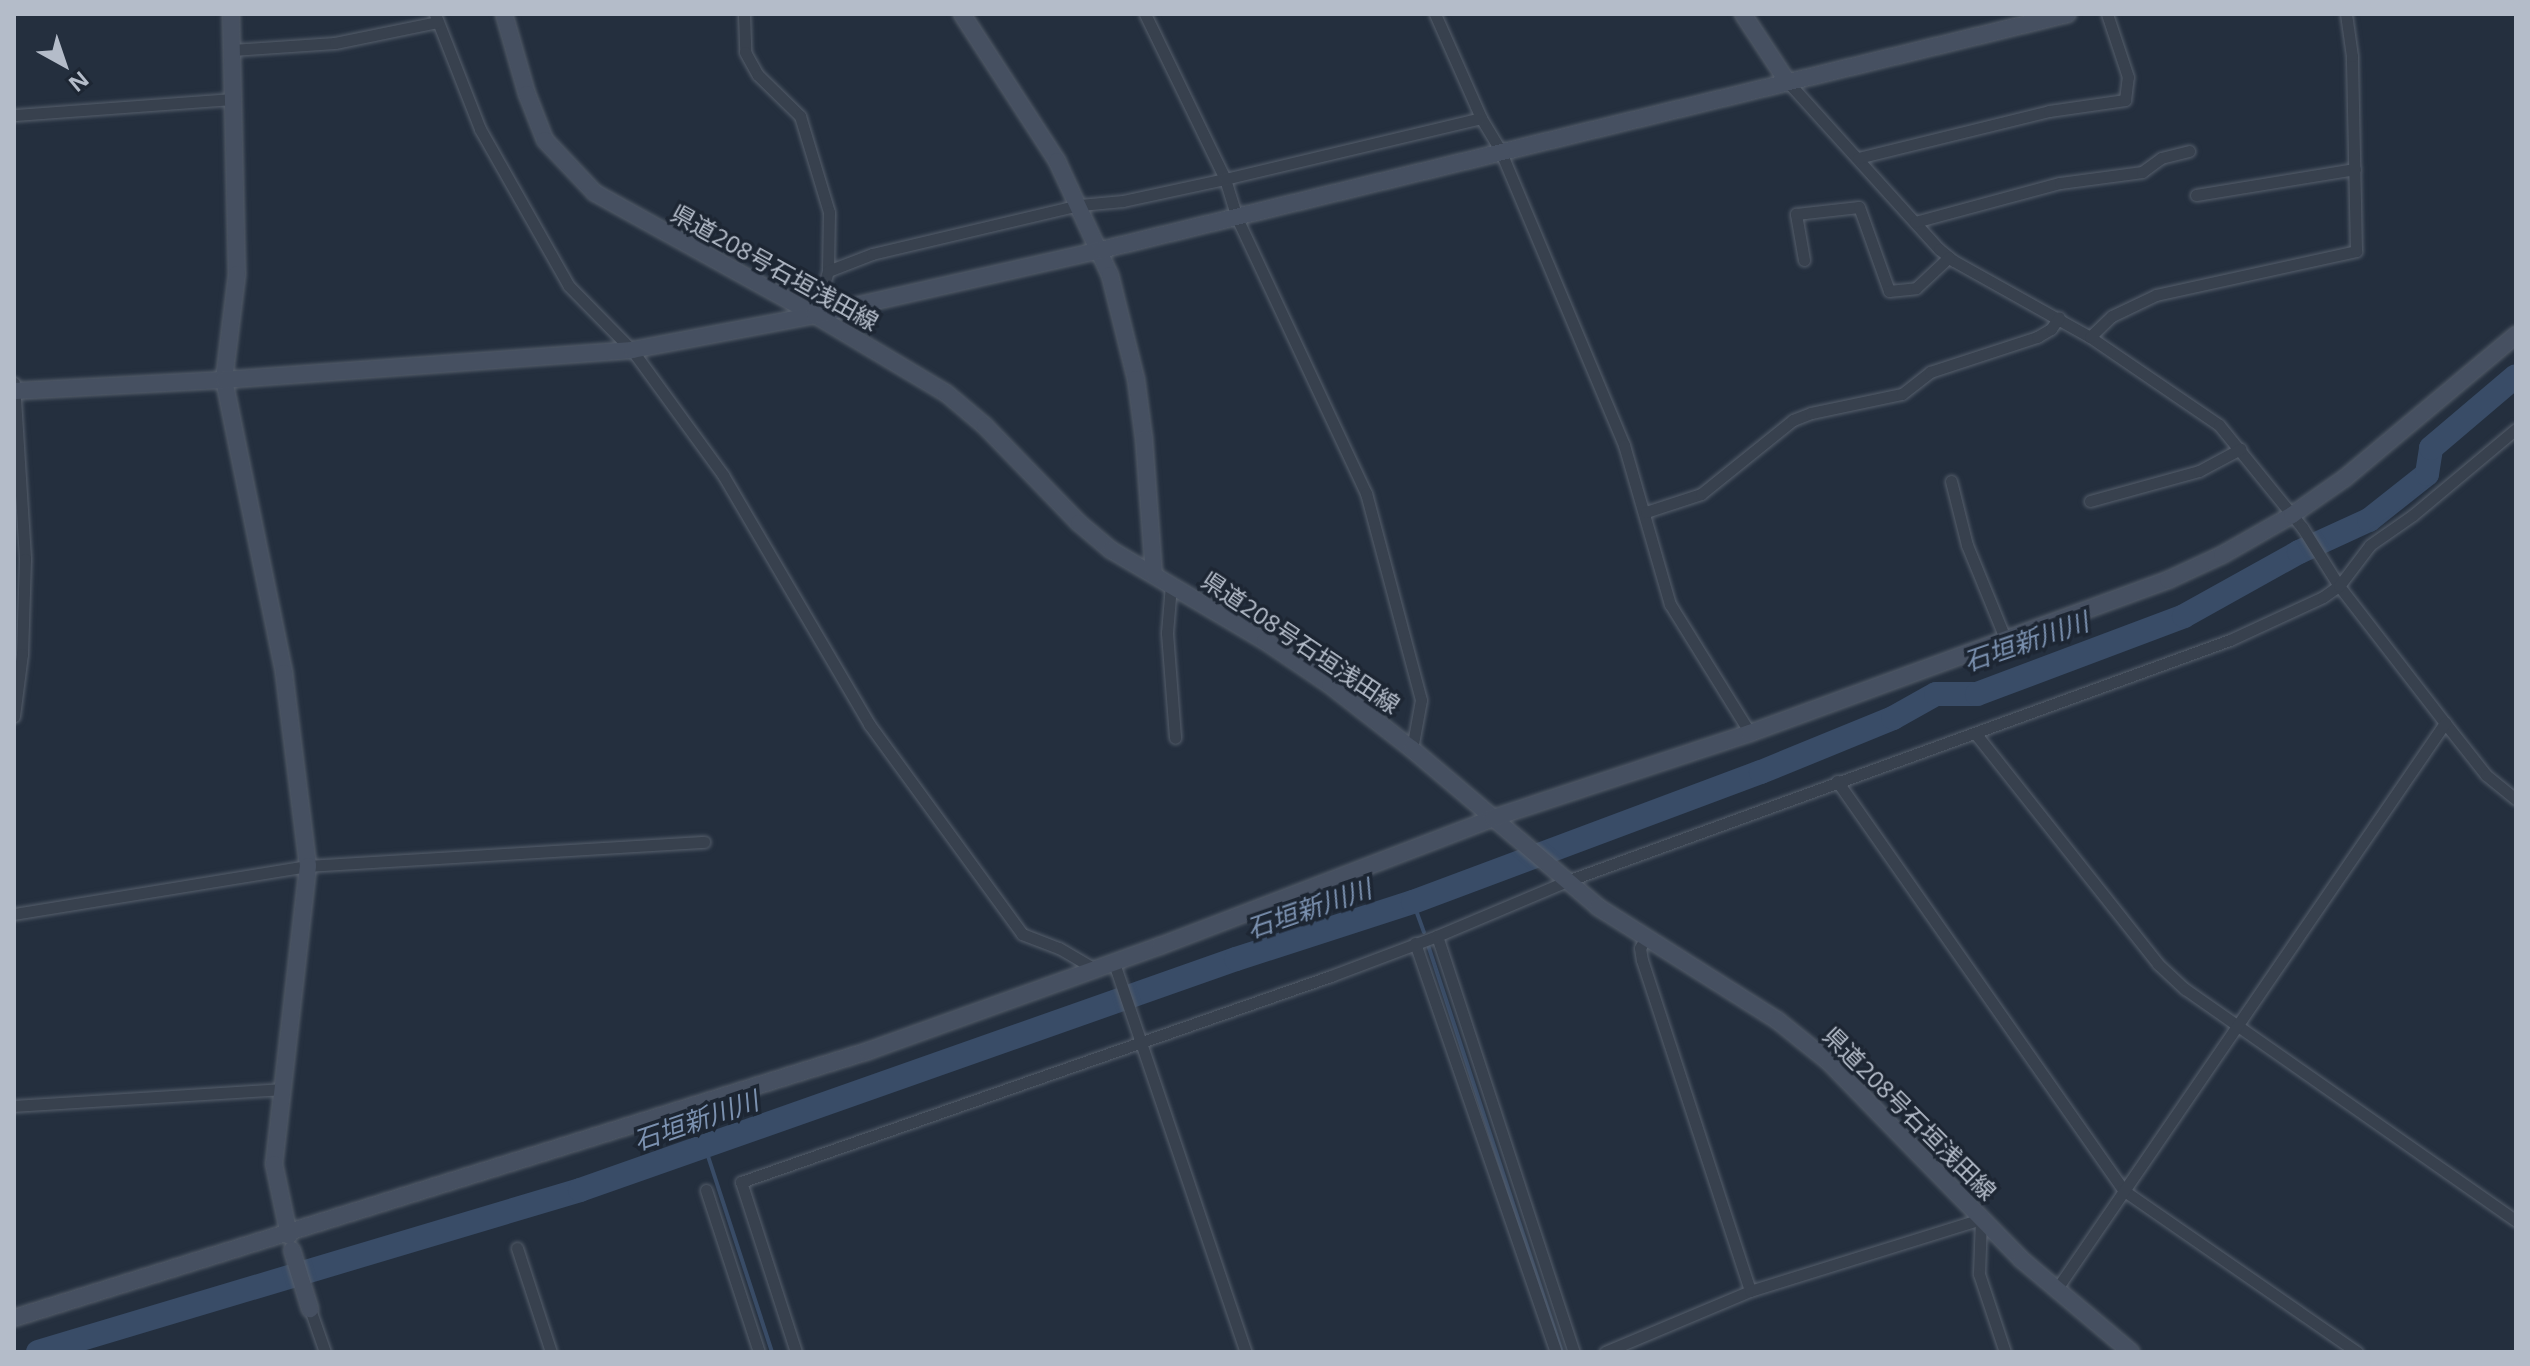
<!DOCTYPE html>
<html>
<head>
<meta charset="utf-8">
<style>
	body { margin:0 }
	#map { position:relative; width:2530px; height:1366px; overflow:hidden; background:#242f3e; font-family:"Open Sans","Noto Sans JP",sans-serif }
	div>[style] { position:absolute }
	.stream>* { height:4px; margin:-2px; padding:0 2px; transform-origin:2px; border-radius:2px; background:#394c67 }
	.river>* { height:24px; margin:-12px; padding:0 12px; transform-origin:12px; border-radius:12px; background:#394c67 }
	.roads { filter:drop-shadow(0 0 2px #565f6c) drop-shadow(0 0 2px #565f6c) }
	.street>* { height:11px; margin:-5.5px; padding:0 5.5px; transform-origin:5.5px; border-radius:5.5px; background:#38414e }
	.secondary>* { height:16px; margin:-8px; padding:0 8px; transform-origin:8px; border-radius:8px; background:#465061 }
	span { translate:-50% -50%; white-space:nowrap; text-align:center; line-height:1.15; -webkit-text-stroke:7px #1d2633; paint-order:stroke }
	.street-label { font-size:24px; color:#b4bcc9 }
	.water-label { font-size:26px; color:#7c92b1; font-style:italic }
	.frame { position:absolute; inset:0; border:16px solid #b4bcc9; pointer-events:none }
	.north { position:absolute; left:24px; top:24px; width:80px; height:80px; -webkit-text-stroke:6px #1d2633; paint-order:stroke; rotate:140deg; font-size:22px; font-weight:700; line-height:32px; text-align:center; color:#b4bcc9 }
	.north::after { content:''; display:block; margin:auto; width:28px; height:36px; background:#b4bcc9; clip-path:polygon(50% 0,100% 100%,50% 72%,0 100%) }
</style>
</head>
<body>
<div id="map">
	<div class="stream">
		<div style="left:1413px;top:902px;width:32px;rotate:70deg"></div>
		<div style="left:1428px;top:945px;width:428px;rotate:71.8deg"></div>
		<div style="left:705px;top:1147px;width:216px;rotate:71.9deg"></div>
	</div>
	<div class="river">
		<div style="left:38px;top:1352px;width:566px;rotate:-16.64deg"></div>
		<div style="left:580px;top:1190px;width:695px;rotate:-19.4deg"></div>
		<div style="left:1236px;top:959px;width:186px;rotate:-17.9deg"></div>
		<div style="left:1413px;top:902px;width:371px;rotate:-20.5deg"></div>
		<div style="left:1761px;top:772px;width:143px;rotate:-22.2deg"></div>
		<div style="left:1893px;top:718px;width:49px;rotate:-29.2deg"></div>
		<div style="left:1936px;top:694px;width:41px"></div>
		<div style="left:1977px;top:694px;width:221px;rotate:-20.6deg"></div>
		<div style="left:2184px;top:616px;width:132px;rotate:-29.1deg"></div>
		<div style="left:2299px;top:552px;width:77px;rotate:-24.6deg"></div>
		<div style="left:2369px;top:520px;width:74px;rotate:-38.4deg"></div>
		<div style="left:2427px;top:474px;width:26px;rotate:-81deg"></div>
		<div style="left:2431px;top:448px;width:111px;rotate:-40.3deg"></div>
	</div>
	<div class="roads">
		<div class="street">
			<div style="left:435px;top:14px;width:123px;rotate:68.6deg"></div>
			<div style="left:480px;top:129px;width:180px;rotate:60.5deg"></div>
			<div style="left:569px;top:286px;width:90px;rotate:45.5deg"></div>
			<div style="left:632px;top:350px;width:155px;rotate:53.9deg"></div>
			<div style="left:723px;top:475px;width:289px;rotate:59.6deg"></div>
			<div style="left:869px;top:724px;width:260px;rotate:53.9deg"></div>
			<div style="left:1022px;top:934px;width:40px;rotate:21deg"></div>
			<div style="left:1059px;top:948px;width:42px;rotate:30.3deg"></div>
			<div style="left:744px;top:14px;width:38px;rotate:88deg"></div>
			<div style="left:745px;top:52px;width:26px;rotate:61deg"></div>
			<div style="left:758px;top:75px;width:59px;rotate:44.3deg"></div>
			<div style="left:800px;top:116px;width:100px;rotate:73.2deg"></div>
			<div style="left:829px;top:212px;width:59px;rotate:91deg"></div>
			<div style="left:828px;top:271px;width:46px;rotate:106.5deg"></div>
			<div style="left:1145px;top:14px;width:183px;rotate:64.1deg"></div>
			<div style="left:1225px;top:179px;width:41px;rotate:72.9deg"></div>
			<div style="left:1237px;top:218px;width:304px;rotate:64.9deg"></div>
			<div style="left:1366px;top:493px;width:214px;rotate:75.1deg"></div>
			<div style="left:1421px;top:700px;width:50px;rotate:100.4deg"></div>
			<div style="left:1435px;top:14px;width:114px;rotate:66.1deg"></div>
			<div style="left:1481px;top:118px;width:37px;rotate:59deg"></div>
			<div style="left:1500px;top:150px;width:320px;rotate:67.2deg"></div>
			<div style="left:1624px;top:445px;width:166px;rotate:73.9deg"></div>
			<div style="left:1670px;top:604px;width:152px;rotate:58.2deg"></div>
			<div style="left:232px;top:50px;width:103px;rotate:-3.9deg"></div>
			<div style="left:335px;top:43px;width:104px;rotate:-11.6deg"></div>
			<div style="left:1787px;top:81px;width:227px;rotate:47.9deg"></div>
			<div style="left:1939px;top:249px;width:19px;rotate:39deg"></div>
			<div style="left:1954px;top:261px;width:156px;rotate:29.2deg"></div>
			<div style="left:2090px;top:337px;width:156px;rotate:34.3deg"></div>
			<div style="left:2219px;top:425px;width:132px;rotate:50.9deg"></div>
			<div style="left:2302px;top:527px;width:70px;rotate:57.9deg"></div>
			<div style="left:2339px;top:586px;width:173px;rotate:52.3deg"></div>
			<div style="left:2445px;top:723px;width:66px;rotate:51.7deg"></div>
			<div style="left:2486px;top:775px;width:38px;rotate:39deg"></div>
			<div style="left:14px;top:115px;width:217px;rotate:-4.2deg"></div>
			<div style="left:1858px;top:158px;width:197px;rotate:-13.8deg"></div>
			<div style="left:2049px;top:111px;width:77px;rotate:-8.2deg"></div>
			<div style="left:2125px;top:100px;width:23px;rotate:-83deg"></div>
			<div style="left:2128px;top:77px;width:66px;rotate:-108.4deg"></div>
			<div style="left:2196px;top:195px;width:161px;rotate:-9.3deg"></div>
			<div style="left:1915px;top:222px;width:150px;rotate:-15.1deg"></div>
			<div style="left:2060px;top:183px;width:83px;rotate:-7.6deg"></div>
			<div style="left:2142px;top:172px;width:24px;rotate:-36deg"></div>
			<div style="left:2161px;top:158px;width:29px;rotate:-14deg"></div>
			<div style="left:1804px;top:260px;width:47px;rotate:-99.9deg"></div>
			<div style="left:1796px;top:214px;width:63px;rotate:-6.3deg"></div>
			<div style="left:1859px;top:207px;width:89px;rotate:70.3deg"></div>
			<div style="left:1889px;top:291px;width:27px;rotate:-6deg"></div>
			<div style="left:1916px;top:288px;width:45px;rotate:-43.2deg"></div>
			<div style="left:828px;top:271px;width:47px;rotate:-21.1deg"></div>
			<div style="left:872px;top:254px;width:214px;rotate:-13.3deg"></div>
			<div style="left:1080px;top:205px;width:43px;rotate:-5.3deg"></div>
			<div style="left:1123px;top:201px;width:104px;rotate:-12.2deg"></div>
			<div style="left:1225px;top:179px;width:263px;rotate:-13.4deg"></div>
			<div style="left:2090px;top:337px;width:30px;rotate:-44deg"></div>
			<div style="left:2112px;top:316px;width:49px;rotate:-25.5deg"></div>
			<div style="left:2156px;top:295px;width:205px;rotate:-12.4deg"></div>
			<div style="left:2356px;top:251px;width:195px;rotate:-91.2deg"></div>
			<div style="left:2352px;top:56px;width:42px;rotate:-98.1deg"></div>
			<div style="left:14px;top:383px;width:176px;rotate:86.4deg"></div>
			<div style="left:25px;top:559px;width:95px;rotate:91.8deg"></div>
			<div style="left:22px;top:654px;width:63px;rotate:97.4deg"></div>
			<div style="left:1951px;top:481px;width:66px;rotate:76deg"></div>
			<div style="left:1967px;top:545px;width:100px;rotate:67.8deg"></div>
			<div style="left:2090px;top:501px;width:113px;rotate:-15.4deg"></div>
			<div style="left:2199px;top:471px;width:47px;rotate:-28.2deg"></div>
			<div style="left:1646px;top:512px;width:58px;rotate:-18.1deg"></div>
			<div style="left:1701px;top:494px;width:118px;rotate:-38.8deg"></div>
			<div style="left:1793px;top:420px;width:19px;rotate:-21deg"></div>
			<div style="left:1811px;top:413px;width:93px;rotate:-11.8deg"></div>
			<div style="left:1902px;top:394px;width:36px;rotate:-38deg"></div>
			<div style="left:1930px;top:372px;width:113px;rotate:-18.1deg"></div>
			<div style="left:2037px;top:337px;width:16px;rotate:-30deg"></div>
			<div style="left:2051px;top:329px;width:14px;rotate:-56deg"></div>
			<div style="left:1171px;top:585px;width:48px;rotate:94.8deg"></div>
			<div style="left:1167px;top:633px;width:105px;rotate:85.6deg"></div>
			<div style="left:1975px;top:733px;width:295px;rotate:51.6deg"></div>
			<div style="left:2158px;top:964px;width:37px;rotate:43deg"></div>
			<div style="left:2185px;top:989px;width:404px;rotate:35deg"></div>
			<div style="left:1837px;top:781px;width:499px;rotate:55deg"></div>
			<div style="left:2123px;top:1190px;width:285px;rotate:34.7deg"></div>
			<div style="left:14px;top:914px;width:298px;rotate:-9.3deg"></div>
			<div style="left:308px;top:866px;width:397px;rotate:-3.5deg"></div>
			<div style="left:1437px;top:936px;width:438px;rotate:71.8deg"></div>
			<div style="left:1645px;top:939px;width:10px;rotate:119deg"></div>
			<div style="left:1640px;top:948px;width:12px;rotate:81deg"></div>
			<div style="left:1642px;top:960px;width:348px;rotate:71.9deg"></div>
			<div style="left:1415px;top:943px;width:433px;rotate:71deg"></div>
			<div style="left:1114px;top:963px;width:411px;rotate:71.3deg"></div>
			<div style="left:14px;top:1106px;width:269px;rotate:-3.6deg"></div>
			<div style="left:706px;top:1190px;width:170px;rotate:71.9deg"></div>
			<div style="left:517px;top:1248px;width:109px;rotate:71.9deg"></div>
			<div style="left:2056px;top:1290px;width:688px;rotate:-55.55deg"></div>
			<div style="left:310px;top:1309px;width:46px;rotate:70.8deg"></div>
			<div style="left:796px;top:1352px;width:179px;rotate:-107.9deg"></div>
			<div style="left:741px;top:1182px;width:625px;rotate:-19.25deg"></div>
			<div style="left:1331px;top:976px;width:113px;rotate:-20.7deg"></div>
			<div style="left:1437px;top:936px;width:141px;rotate:-22.9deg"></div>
			<div style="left:1567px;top:881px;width:705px;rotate:-19.98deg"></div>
			<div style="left:2230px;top:640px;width:102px;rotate:-24.8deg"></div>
			<div style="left:2323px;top:597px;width:19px;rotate:-35deg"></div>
			<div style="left:2339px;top:586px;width:51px;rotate:-52.9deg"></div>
			<div style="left:2370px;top:545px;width:52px;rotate:-34.9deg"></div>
			<div style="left:2413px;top:515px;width:134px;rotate:-39.9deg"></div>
			<div style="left:1605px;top:1352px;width:157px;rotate:-22.8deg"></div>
			<div style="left:1750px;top:1291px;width:242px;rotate:-17.3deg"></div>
			<div style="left:1981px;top:1219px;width:55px;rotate:92.1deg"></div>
			<div style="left:1979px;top:1274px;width:82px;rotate:71.6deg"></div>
		</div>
		<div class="secondary">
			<div style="left:231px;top:14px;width:260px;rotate:88.7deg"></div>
			<div style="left:237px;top:274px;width:107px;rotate:97deg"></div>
			<div style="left:224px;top:380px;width:299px;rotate:78.4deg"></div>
			<div style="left:284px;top:673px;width:194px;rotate:82.9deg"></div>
			<div style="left:308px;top:866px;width:300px;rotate:96.5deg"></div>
			<div style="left:274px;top:1164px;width:73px;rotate:78.1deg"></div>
			<div style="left:504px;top:14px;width:83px;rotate:74deg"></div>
			<div style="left:527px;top:94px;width:49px;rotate:68.6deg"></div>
			<div style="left:545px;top:140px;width:73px;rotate:46.7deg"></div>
			<div style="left:595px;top:193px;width:252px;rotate:29deg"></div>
			<div style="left:815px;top:315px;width:152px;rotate:30.8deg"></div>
			<div style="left:946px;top:393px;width:51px;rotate:40.2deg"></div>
			<div style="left:985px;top:426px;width:135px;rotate:45.9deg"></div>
			<div style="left:1079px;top:523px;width:42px;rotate:40.2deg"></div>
			<div style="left:1111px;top:550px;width:179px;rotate:30.6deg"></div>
			<div style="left:1265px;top:641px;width:78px;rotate:34.1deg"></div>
			<div style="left:1330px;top:685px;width:104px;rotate:38deg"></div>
			<div style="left:1412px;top:749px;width:244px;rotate:40.3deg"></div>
			<div style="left:1598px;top:907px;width:212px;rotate:32.3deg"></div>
			<div style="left:1777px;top:1020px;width:67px;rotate:38.9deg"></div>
			<div style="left:1829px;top:1062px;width:275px;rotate:45.7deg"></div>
			<div style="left:2021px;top:1259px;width:144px;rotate:40.2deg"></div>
			<div style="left:962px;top:14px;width:175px;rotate:57.1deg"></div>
			<div style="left:1057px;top:161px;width:126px;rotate:65.1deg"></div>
			<div style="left:1110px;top:275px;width:107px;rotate:76deg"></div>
			<div style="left:1136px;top:379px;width:61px;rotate:82.4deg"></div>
			<div style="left:1144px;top:439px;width:136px;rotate:85.8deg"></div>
			<div style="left:1743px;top:14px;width:80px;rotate:56.7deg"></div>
			<div style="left:14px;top:391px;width:210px;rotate:-3deg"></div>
			<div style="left:224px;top:380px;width:409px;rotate:-4.2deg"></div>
			<div style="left:632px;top:350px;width:186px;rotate:-10.8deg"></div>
			<div style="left:815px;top:315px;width:293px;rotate:-12.8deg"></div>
			<div style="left:1101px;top:250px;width:995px;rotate:-13.72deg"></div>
			<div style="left:292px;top:1250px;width:62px;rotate:73deg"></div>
			<div style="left:14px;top:1318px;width:895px;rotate:-17.36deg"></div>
			<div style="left:868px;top:1051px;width:310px;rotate:-19.8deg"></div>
			<div style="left:1160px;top:946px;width:357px;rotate:-21deg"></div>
			<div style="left:1493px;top:818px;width:271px;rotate:-18.3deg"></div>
			<div style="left:1750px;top:733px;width:445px;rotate:-20.1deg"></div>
			<div style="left:2168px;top:580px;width:60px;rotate:-24.8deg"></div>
			<div style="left:2222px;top:555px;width:81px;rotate:-29.7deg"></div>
			<div style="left:2292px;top:515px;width:65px;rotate:-34.9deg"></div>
			<div style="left:2345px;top:478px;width:223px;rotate:-39.9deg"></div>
		</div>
	</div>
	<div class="street-label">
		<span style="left:775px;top:267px;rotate:29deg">県道208号石垣浅田線</span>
		<span style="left:1301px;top:642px;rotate:34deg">県道208号石垣浅田線</span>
		<span style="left:1910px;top:1113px;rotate:45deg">県道208号石垣浅田線</span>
	</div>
	<div class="water-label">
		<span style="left:2026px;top:642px;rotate:-19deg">石垣新川川</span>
		<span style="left:1309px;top:909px;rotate:-19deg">石垣新川川</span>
		<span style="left:696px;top:1121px;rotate:-19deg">石垣新川川</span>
	</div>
	<div class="frame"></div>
	<div class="north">N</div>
</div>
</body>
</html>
